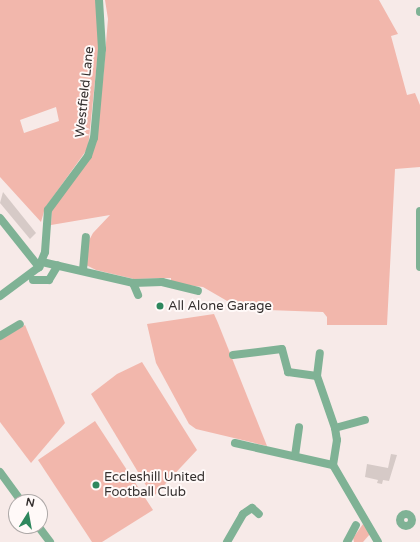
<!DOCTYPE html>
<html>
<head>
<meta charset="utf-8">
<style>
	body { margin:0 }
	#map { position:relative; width:420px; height:542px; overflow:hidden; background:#f7eae8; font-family:"Varela Round",sans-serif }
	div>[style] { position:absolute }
	.green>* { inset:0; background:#f2b7ac }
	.building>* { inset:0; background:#d6cac7 }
	.minor>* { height:8px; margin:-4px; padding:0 4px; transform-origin:4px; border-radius:4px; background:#7fb295 }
	.minor>.ring { margin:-4px; padding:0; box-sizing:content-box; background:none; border:8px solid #7fb295; border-radius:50% }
	.dots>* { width:11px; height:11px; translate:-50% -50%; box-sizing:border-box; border:2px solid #fff9f8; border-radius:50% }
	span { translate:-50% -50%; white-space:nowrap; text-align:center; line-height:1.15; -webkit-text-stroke:4px #fff9f8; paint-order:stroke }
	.street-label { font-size:13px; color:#35302f }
	.poi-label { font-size:13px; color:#35302f }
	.left { translate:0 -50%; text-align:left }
	.north { position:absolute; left:8px; top:494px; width:40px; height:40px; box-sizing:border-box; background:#fff9f8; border:1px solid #aea9a8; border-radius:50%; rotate:11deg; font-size:11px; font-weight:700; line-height:16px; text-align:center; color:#35302f }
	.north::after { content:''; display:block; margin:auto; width:14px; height:18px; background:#2e875d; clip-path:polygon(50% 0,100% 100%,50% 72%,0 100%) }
</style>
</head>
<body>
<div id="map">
	<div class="green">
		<div style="clip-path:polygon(evenodd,0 0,96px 0,99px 43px,88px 148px,45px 208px,41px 222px,0 177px,0 0,56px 107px,59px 121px,24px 133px,20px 120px,56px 107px)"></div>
		<div style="clip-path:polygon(105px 0,379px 0,398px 34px,391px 36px,407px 95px,415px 93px,420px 105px,420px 167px,395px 169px,387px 325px,327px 325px,327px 317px,323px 312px,241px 309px,203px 287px,171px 283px,171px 278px,134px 279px,96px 270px,86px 265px,86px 246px,93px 233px,110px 215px,51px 225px,52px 208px,85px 164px,103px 79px,108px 19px)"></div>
		<div style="clip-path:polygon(214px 314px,218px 323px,267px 446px,196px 429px,189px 424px,156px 363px,147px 324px)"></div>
		<div style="clip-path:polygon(25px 325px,65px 423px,31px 463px,0 422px,0 340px)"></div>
		<div style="clip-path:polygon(142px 362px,197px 450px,153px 497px,91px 394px,117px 374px)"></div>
		<div style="clip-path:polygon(95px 421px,153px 510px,102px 542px,92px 542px,38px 460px)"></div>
		<div style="clip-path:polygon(363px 524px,370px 534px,363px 542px,354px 542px,353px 538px)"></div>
	</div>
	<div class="building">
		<div style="clip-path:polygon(3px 192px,36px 233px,30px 239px,0 203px)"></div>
		<div style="clip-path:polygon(391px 454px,397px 455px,389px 481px,383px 480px,382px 484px,377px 483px,378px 480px,365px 477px,367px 464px,388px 468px)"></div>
	</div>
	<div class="minor">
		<div style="left:420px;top:11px;width:1px;rotate:90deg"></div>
		<div style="left:420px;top:211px;width:56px;rotate:90deg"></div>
		<div style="left:0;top:218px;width:63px;rotate:51.5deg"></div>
		<div style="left:42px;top:262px;width:93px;rotate:13deg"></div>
		<div style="left:133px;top:283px;width:13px;rotate:67deg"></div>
		<div style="left:83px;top:270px;width:33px;rotate:-85deg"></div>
		<div style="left:33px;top:280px;width:16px"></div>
		<div style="left:49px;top:280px;width:17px;rotate:-59deg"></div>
		<div style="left:133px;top:283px;width:29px;rotate:-2deg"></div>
		<div style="left:162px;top:282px;width:37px;rotate:14deg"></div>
		<div style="left:0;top:296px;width:49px;rotate:-36.6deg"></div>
		<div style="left:39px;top:267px;width:16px;rotate:-68deg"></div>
		<div style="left:45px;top:252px;width:42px;rotate:-85.9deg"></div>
		<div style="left:48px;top:210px;width:67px;rotate:-53.5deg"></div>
		<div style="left:88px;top:156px;width:19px;rotate:-72deg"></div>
		<div style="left:94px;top:138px;width:89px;rotate:-84.9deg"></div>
		<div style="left:102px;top:49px;width:49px;rotate:-93.5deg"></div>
		<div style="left:0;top:336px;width:23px;rotate:-31deg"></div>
		<div style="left:233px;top:355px;width:49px;rotate:-7deg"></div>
		<div style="left:282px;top:349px;width:24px;rotate:75deg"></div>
		<div style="left:288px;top:372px;width:29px;rotate:8deg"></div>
		<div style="left:317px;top:376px;width:55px;rotate:70.9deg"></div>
		<div style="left:335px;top:428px;width:12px;rotate:81deg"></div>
		<div style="left:337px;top:440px;width:25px;rotate:99deg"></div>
		<div style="left:317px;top:376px;width:23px;rotate:-83deg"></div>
		<div style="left:335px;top:428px;width:31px;rotate:-15deg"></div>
		<div style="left:235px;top:443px;width:100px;rotate:12.7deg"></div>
		<div style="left:333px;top:465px;width:89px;rotate:59.7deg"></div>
		<div style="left:295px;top:456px;width:29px;rotate:-82deg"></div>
		<div style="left:0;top:472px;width:37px;rotate:54deg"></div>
		<div class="ring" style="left:400px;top:514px;width:4px;height:4px"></div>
		<div style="left:38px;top:526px;width:20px;rotate:53deg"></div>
		<div style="left:227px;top:542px;width:32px;rotate:-60deg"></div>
		<div style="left:243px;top:514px;width:11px;rotate:-34deg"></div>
		<div style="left:252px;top:508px;width:9px;rotate:41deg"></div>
		<div style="left:347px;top:542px;width:19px;rotate:-62deg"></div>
	</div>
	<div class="dots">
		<div style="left:160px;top:306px;background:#2e875d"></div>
		<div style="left:96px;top:485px;background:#2e875d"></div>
	</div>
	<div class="street-label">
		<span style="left:85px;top:92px;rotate:-84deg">Westfield Lane</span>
	</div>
	<div class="poi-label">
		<span class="left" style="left:168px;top:306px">All Alone Garage</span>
		<span class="left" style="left:104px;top:485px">Eccleshill United<br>Football Club</span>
	</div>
	<div class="north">N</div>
</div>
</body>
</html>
